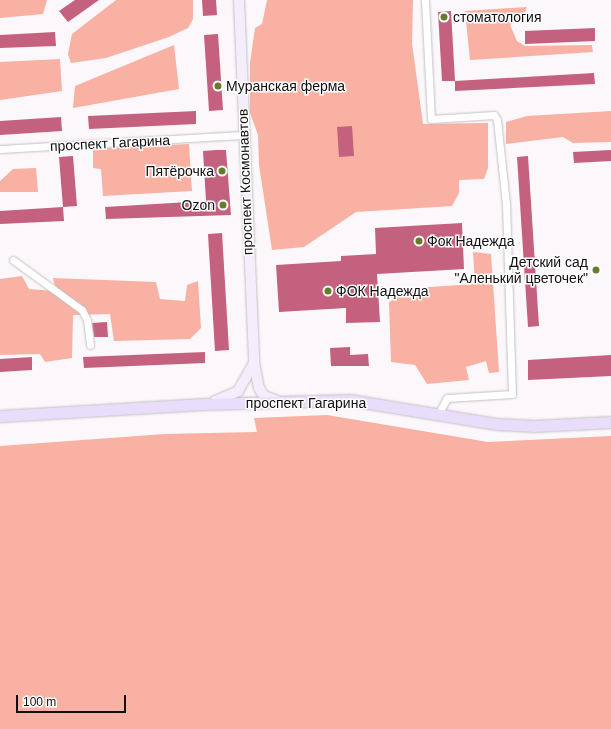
<!DOCTYPE html>
<html>
<head>
<meta charset="utf-8">
<style>
	body { margin:0 }
	#map { position:relative; width:611px; height:729px; overflow:hidden; background:#fbf7fa; font-family:Helvetica,sans-serif }
	div>[style] { position:absolute }
	.green>* { inset:0; background:#f8b1a2 }
	.building>* { inset:0; background:#c4617e }
	.roads { filter:drop-shadow(0 0 1px #c4c1c4) drop-shadow(0 0 1px #c4c1c4) }
	.street>* { height:7px; margin:-3.5px; padding:0 3.5px; transform-origin:3.5px; border-radius:3.5px; background:#fff }
	.secondary>* { height:10px; margin:-5px; padding:0 5px; transform-origin:5px; border-radius:5px; background:#f4eefc }
	.primary>* { height:11px; margin:-5.5px; padding:0 5.5px; transform-origin:5.5px; border-radius:5.5px; background:#e8ddfa }
	.dots>* { width:11px; height:11px; translate:-50% -50%; box-sizing:border-box; border:2px solid #fff; border-radius:50% }
	span { translate:-50% -50%; white-space:nowrap; text-align:center; line-height:1.15; -webkit-text-stroke:3px #fff; paint-order:stroke }
	.poi-label { font-size:14px; color:#100e0f }
	.left { translate:0 -50%; text-align:left }
	.right { translate:-100% -50%; text-align:right }
	.street-label { font-size:14px; color:#100e0f }
	.scale { position:absolute; left:16px; top:695px; width:110px; height:18px; box-sizing:border-box; border:2px solid #100e0f; border-top:0; padding-left:5px; font-size:12px; line-height:14px; white-space:nowrap; color:#100e0f; -webkit-text-stroke:3px #fff; paint-order:stroke }
</style>
</head>
<body>
<div id="map">
	<div class="green">
		<div style="clip-path:polygon(0 0,47px 0,43px 14px,0 18px)"></div>
		<div style="clip-path:polygon(116px 0,193px 0,193px 19px,188px 28px,169px 37px,106px 58px,71px 63px,68px 54px,72px 34px)"></div>
		<div style="clip-path:polygon(267px 0,413px 0,412px 43px,423px 124px,488px 123px,488px 168px,484px 179px,459px 180px,459px 193px,452px 206px,356px 212px,304px 247px,272px 250px,259px 165px,258px 135px,250px 113px,250px 63px,255px 28px,262px 24px)"></div>
		<div style="clip-path:polygon(527px 7px,524px 16px,510px 25px,517px 41px,525px 46px,592px 45px,593px 52px,470px 60px,465px 11px)"></div>
		<div style="clip-path:polygon(174px 45px,179px 89px,73px 108px,75px 86px)"></div>
		<div style="clip-path:polygon(60px 59px,62px 91px,0 100px,0 62px)"></div>
		<div style="clip-path:polygon(611px 111px,611px 142px,573px 143px,563px 137px,506px 144px,506px 122px,527px 116px)"></div>
		<div style="clip-path:polygon(189px 144px,192px 191px,103px 196px,101px 169px,93px 168px,93px 149px)"></div>
		<div style="clip-path:polygon(36px 168px,38px 192px,0 192px,0 181px,13px 169px)"></div>
		<div style="clip-path:polygon(473px 252px,491px 254px,499px 372px,489px 373px,486px 361px,466px 367px,469px 380px,427px 384px,415px 365px,391px 362px,389px 302px,414px 288px,475px 284px)"></div>
		<div style="clip-path:polygon(22px 276px,29px 289px,56px 291px,53px 278px,156px 282px,160px 299px,185px 301px,187px 285px,198px 281px,201px 328px,190px 339px,114px 341px,110px 314px,73px 315px,72px 358px,45px 362px,40px 354px,0 355px,0 279px)"></div>
		<div style="clip-path:polygon(327px 415px,488px 442px,611px 436px,611px 729px,0 729px,0 446px,165px 434px,257px 432px,254px 418px)"></div>
	</div>
	<div class="building">
		<div style="clip-path:polygon(75px 0,99px 0,68px 22px,59px 11px)"></div>
		<div style="clip-path:polygon(202px 0,216px 0,217px 15px,203px 16px)"></div>
		<div style="clip-path:polygon(451px 11px,455px 81px,442px 81px,438px 12px)"></div>
		<div style="clip-path:polygon(595px 28px,595px 41px,525px 44px,525px 31px)"></div>
		<div style="clip-path:polygon(55px 32px,56px 46px,0 48px,0 35px)"></div>
		<div style="clip-path:polygon(218px 34px,223px 110px,209px 111px,204px 35px)"></div>
		<div style="clip-path:polygon(594px 73px,595px 84px,455px 91px,455px 81px)"></div>
		<div style="clip-path:polygon(196px 111px,196px 124px,89px 129px,88px 116px)"></div>
		<div style="clip-path:polygon(61px 117px,62px 131px,0 135px,0 121px)"></div>
		<div style="clip-path:polygon(352px 126px,354px 156px,339px 157px,337px 127px)"></div>
		<div style="clip-path:polygon(217px 150px,226px 150px,231px 215px,106px 219px,105px 207px,206px 201px,203px 151px)"></div>
		<div style="clip-path:polygon(611px 150px,611px 161px,574px 163px,573px 152px)"></div>
		<div style="clip-path:polygon(73px 156px,77px 206px,63px 207px,59px 157px)"></div>
		<div style="clip-path:polygon(528px 156px,539px 326px,528px 327px,517px 157px)"></div>
		<div style="clip-path:polygon(63px 207px,64px 221px,0 224px,0 211px)"></div>
		<div style="clip-path:polygon(462px 223px,464px 269px,377px 274px,380px 322px,346px 323px,346px 308px,279px 312px,276px 265px,341px 261px,341px 256px,376px 254px,375px 228px)"></div>
		<div style="clip-path:polygon(222px 233px,229px 350px,215px 351px,208px 234px)"></div>
		<div style="clip-path:polygon(107px 322px,108px 337px,94px 337px,92px 323px)"></div>
		<div style="clip-path:polygon(350px 347px,350px 355px,368px 354px,369px 366px,331px 366px,330px 348px)"></div>
		<div style="clip-path:polygon(205px 352px,205px 363px,84px 368px,83px 357px)"></div>
		<div style="clip-path:polygon(611px 355px,611px 376px,528px 380px,528px 360px)"></div>
		<div style="clip-path:polygon(32px 357px,32px 370px,0 372px,0 359px)"></div>
	</div>
	<div class="roads">
		<div class="street">
			<div style="left:425px;top:0;width:119px;rotate:87.1deg"></div>
			<div style="left:431px;top:119px;width:63px;rotate:-3.6deg"></div>
			<div style="left:494px;top:115px;width:6px;rotate:59deg"></div>
			<div style="left:497px;top:120px;width:84px;rotate:83.9deg"></div>
			<div style="left:506px;top:204px;width:190px;rotate:88.2deg"></div>
			<div style="left:512px;top:394px;width:65px;rotate:176.5deg"></div>
			<div style="left:447px;top:398px;width:18px;rotate:119deg"></div>
			<div style="left:0;top:149px;width:243px;rotate:-3.3deg"></div>
			<div style="left:13px;top:260px;width:85px;rotate:35.9deg"></div>
			<div style="left:82px;top:310px;width:11px;rotate:63deg"></div>
			<div style="left:87px;top:320px;width:25px;rotate:83deg"></div>
		</div>
		<div class="secondary">
			<div style="left:239px;top:0;width:363px;rotate:87.6deg"></div>
			<div style="left:254px;top:363px;width:25px;rotate:79deg"></div>
			<div style="left:259px;top:388px;width:9px;rotate:58deg"></div>
			<div style="left:264px;top:396px;width:15px;rotate:20deg"></div>
			<div style="left:215px;top:401px;width:25px;rotate:-23deg"></div>
			<div style="left:238px;top:391px;width:32px;rotate:-60deg"></div>
		</div>
		<div class="primary">
			<div style="left:0;top:416px;width:204px;rotate:-3.4deg"></div>
			<div style="left:204px;top:404px;width:146px;rotate:-1.6deg"></div>
			<div style="left:350px;top:400px;width:149px;rotate:9.3deg"></div>
			<div style="left:497px;top:424px;width:37px;rotate:3deg"></div>
			<div style="left:534px;top:426px;width:77px;rotate:-3deg"></div>
		</div>
	</div>
	<div class="dots">
		<div style="left:444px;top:17px;background:#667b2c"></div>
		<div style="left:218px;top:86px;background:#667b2c"></div>
		<div style="left:222px;top:171px;background:#667b2c"></div>
		<div style="left:223px;top:205px;background:#667b2c"></div>
		<div style="left:419px;top:241px;background:#667b2c"></div>
		<div style="left:596px;top:270px;background:#667b2c"></div>
		<div style="left:328px;top:291px;background:#667b2c"></div>
	</div>
	<div class="poi-label">
		<span class="left" style="left:453px;top:17px">стоматология</span>
		<span class="left" style="left:226px;top:86px">Муранская ферма</span>
		<span class="right" style="left:214px;top:171px">Пятёрочка</span>
		<span class="right" style="left:215px;top:205px">Ozon</span>
		<span class="left" style="left:427px;top:241px">Фок Надежда</span>
		<span class="right" style="left:588px;top:270px">Детский сад<br>"Аленький цветочек"</span>
		<span class="left" style="left:336px;top:291px">ФОК Надежда</span>
	</div>
	<div class="street-label">
		<span style="left:110px;top:143px;rotate:-3deg">проспект Гагарина</span>
		<span style="left:245px;top:182px;rotate:-92deg">проспект Космонавтов</span>
		<span style="left:306px;top:403px">проспект Гагарина</span>
	</div>
	<div class="scale">100 m</div>
</div>
</body>
</html>
